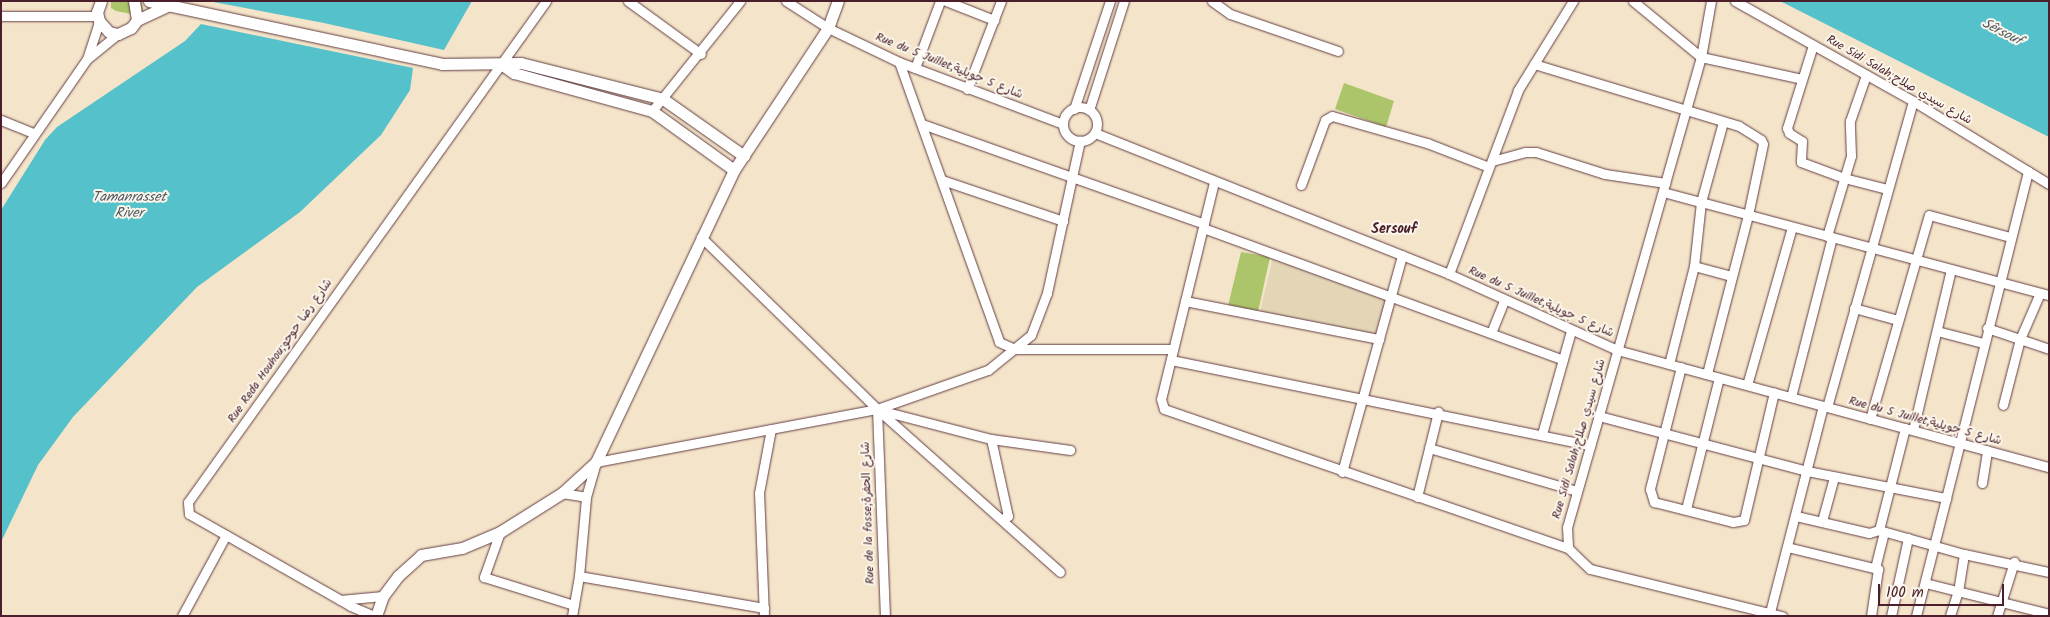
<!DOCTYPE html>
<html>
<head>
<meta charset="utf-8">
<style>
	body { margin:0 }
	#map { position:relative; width:2050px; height:617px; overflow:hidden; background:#f4e4c9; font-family:Kalam,"Playpen Sans Arabic",sans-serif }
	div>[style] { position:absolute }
	.built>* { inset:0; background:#e3d6b7 }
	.green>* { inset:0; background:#acc56a }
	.water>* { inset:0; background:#54c1cb }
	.roads { filter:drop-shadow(0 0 1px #643d43) drop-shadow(0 0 1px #643d43) }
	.minor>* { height:9px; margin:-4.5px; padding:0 4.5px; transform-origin:4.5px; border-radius:4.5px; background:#fff }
	.minor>.ring { margin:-4.5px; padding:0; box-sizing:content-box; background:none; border:9px solid #fff; border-radius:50% }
	.major>* { height:11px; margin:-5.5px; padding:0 5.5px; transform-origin:5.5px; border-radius:5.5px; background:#fff }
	span { translate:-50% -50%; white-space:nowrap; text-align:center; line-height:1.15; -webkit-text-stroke:4px #fbf7ec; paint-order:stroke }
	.street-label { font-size:12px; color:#4a1f2b }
	.water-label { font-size:14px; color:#4e5863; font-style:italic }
	.neighbourhood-label { font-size:14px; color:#4a1f2b; font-weight:700 }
	.frame { position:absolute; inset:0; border:2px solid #4a1f2b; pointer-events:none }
	.scale { position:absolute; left:1878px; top:584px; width:126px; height:22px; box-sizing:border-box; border:2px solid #4a1f2b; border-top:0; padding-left:6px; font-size:15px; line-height:18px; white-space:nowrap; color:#4a1f2b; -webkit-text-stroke:4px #fbf7ec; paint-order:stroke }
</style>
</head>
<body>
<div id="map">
	<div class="built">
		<div style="clip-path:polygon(1273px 257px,1387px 298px,1377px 336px,1260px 312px)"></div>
	</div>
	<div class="green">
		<div style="clip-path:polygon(111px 1px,141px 1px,143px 9px,137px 15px,116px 11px,111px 8px)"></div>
		<div style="clip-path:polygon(1344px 83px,1394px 101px,1386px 127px,1335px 109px)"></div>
		<div style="clip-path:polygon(1241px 252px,1270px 257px,1258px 312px,1228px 306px)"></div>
	</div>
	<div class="water">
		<div style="clip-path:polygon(208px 1px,472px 1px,444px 50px,324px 23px)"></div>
		<div style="clip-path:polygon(1780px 1px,2049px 1px,2049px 137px)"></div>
		<div style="clip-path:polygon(201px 24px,413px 68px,410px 90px,381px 135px,300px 212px,197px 287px,73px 417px,38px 465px,1px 542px,1px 210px,45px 140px,57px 127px,185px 41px)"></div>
	</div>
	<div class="roads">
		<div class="minor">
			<div style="left:628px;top:1px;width:90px;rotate:36deg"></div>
			<div style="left:786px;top:1px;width:50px;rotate:32.7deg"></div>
			<div style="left:828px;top:28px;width:79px;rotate:25.6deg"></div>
			<div style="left:899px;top:62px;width:175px;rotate:20.7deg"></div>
			<div style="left:946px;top:1px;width:52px;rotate:21.6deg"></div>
			<div style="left:1212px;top:1px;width:22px;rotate:36deg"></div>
			<div style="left:1230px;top:14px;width:114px;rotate:18.9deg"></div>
			<div style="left:1633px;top:1px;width:88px;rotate:39.5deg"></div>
			<div style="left:1701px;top:57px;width:103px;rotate:12.3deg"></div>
			<div style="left:1711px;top:1px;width:57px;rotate:100.1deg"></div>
			<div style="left:1701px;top:57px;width:489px;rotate:105.9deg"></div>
			<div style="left:1567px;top:527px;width:21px;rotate:87deg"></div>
			<div style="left:1568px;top:548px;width:30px;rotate:44deg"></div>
			<div style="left:1590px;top:569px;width:198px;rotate:13.8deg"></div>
			<div style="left:1735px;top:1px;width:204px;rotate:29.3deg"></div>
			<div style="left:1913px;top:101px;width:159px;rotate:31.4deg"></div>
			<div style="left:1px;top:16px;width:97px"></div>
			<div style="left:1813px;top:45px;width:87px;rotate:107.4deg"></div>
			<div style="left:1787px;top:128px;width:5px;rotate:68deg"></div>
			<div style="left:1789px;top:133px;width:15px;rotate:32deg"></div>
			<div style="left:1802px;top:141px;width:21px;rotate:93deg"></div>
			<div style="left:1801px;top:162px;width:46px;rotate:20.4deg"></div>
			<div style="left:1844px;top:178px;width:44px;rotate:14.3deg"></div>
			<div style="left:87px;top:59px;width:40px;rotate:-72deg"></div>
			<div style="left:899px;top:62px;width:297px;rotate:70.3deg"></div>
			<div style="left:999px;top:342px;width:17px;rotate:24deg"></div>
			<div style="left:1015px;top:349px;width:158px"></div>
			<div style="left:1534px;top:64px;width:214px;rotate:16.8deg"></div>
			<div style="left:1739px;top:126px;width:26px;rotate:32deg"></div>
			<div style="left:1761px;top:140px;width:4px;rotate:63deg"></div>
			<div style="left:1763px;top:144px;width:73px;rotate:101.9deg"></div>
			<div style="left:1748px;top:215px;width:164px;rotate:104.5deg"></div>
			<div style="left:915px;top:68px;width:72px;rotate:-69.5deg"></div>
			<div style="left:967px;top:89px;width:94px;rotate:-68.9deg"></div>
			<div class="ring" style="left:1063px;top:107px;width:25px;height:25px"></div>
			<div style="left:1074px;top:109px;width:114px;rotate:-71.6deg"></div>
			<div style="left:1089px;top:110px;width:114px;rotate:-72.2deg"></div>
			<div style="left:652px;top:111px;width:141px;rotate:-51.3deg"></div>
			<div style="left:1px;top:120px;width:35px;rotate:22deg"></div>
			<div style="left:1723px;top:122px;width:83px;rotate:105.4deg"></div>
			<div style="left:1701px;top:202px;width:360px;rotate:15deg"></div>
			<div style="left:922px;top:124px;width:299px;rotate:19.5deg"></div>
			<div style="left:1095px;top:133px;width:381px;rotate:21.7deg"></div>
			<div style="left:1449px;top:274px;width:184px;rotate:24.3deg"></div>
			<div style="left:1617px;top:350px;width:448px;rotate:15.2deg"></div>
			<div style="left:1492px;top:161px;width:34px;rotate:-15deg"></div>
			<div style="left:1525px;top:152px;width:11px"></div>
			<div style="left:1536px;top:152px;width:72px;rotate:17.7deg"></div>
			<div style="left:1605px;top:174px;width:61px;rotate:8.5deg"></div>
			<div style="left:942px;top:180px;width:128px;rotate:18.7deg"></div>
			<div style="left:1214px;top:182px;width:223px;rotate:103.7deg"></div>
			<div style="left:1161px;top:399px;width:10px;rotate:73deg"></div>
			<div style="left:1164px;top:409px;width:427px;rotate:19deg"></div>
			<div style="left:1px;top:183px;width:151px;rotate:-55.3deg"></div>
			<div style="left:87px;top:59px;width:40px;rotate:-39deg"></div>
			<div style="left:1301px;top:185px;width:69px;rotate:-69.7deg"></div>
			<div style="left:1325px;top:120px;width:8px;rotate:-30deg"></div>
			<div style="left:1332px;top:116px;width:99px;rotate:15.9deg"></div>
			<div style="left:1427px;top:143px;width:66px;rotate:21.2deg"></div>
			<div style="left:1663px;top:192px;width:39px;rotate:15deg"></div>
			<div style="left:1701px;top:202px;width:64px;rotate:96.2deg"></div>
			<div style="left:1694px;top:266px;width:101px;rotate:104.3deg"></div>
			<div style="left:1203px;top:228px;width:383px;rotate:20.1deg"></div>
			<div style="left:1827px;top:236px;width:84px;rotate:-73.3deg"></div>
			<div style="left:1851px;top:156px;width:35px;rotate:-92deg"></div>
			<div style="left:1850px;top:121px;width:49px;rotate:-70.8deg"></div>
			<div style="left:701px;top:237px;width:246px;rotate:44.3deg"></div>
			<div style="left:877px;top:409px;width:245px;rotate:41.7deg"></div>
			<div style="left:1694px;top:266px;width:39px;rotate:15deg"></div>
			<div style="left:1449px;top:274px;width:197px;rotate:-69.4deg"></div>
			<div style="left:1518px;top:90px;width:105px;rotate:-58.3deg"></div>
			<div style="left:1185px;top:301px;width:198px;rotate:11.1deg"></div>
			<div style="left:1854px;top:308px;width:46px;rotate:15.3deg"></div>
			<div style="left:1987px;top:328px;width:65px;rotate:18.7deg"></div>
			<div style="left:1937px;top:331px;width:48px;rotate:14.6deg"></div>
			<div style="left:1491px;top:333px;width:35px;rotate:-68deg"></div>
			<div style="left:1171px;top:360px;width:428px;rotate:11.5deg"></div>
			<div style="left:1681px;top:367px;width:126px;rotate:104.3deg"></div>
			<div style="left:1650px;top:489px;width:14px;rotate:73deg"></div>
			<div style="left:1654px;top:502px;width:81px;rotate:14.2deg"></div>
			<div style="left:1733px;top:522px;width:11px;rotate:-10deg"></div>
			<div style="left:1744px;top:520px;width:131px;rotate:-76.8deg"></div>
			<div style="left:1747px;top:385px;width:164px;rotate:-74.1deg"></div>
			<div style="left:1791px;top:397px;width:165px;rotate:-75.6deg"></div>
			<div style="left:2003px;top:405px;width:68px;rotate:-75.6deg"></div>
			<div style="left:2020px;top:339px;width:50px;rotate:-66.5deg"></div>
			<div style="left:1827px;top:407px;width:318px;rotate:-74.3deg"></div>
			<div style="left:877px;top:409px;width:207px;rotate:87.8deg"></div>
			<div style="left:879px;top:410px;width:116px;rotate:14.5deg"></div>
			<div style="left:991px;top:439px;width:80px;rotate:7.9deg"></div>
			<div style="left:1599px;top:416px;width:215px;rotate:14.8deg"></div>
			<div style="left:1807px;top:471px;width:142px;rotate:11deg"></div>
			<div style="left:1946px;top:498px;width:337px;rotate:-75.9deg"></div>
			<div style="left:1870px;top:419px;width:212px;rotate:-73.9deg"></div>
			<div style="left:1929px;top:215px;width:84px;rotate:15.2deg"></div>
			<div style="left:1905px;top:428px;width:105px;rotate:104.3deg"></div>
			<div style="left:1879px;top:530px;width:88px;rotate:15.8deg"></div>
			<div style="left:1964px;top:554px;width:37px;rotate:99deg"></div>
			<div style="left:1958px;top:591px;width:26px;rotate:108deg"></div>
			<div style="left:1913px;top:430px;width:165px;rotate:-76.7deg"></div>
			<div style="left:1542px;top:434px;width:107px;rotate:-74.3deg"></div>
			<div style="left:991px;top:439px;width:79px;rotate:77.6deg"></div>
			<div style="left:1008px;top:516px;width:7px;rotate:153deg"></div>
			<div style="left:1429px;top:448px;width:154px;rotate:16.2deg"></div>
			<div style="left:1342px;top:472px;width:225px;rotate:-74.5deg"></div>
			<div style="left:1982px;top:483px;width:33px;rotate:-81deg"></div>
			<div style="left:562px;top:493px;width:24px;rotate:9deg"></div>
			<div style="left:1417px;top:497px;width:88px;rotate:-76.1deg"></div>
			<div style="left:1686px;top:509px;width:135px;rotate:-75.9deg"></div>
			<div style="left:1796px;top:516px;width:75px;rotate:13.1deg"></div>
			<div style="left:1869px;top:533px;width:10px;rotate:-17deg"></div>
			<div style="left:1822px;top:521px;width:46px;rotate:-74.7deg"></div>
			<div style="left:500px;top:532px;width:48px;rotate:109.6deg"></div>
			<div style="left:484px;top:577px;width:94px;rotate:17.3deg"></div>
			<div style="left:1787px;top:547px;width:94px;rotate:13.6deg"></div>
			<div style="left:1878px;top:569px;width:48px;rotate:98.5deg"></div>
			<div style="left:1964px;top:554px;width:87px;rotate:12deg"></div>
			<div style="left:1875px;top:568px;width:37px;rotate:-76deg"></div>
			<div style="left:579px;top:576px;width:188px;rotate:9.8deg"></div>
			<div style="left:1925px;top:583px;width:128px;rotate:14deg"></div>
			<div style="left:340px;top:600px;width:43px;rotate:-5.3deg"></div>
			<div style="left:182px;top:616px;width:92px;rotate:-61.5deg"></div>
			<div style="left:374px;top:616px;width:25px;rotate:-157deg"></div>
			<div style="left:351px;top:606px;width:186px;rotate:-150.4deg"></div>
			<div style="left:189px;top:514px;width:12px;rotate:-95deg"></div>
			<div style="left:188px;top:502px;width:616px;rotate:-54.45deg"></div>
			<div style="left:572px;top:616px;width:41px;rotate:-80.1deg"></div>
			<div style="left:579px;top:576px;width:79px;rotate:-84.9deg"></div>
			<div style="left:586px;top:497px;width:36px;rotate:-74deg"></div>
			<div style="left:596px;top:462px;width:286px;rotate:-10.7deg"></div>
			<div style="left:877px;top:409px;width:118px;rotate:-19.4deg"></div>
			<div style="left:988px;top:370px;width:55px;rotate:-39.1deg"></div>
			<div style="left:1031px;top:335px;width:45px;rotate:-69.1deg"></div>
			<div style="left:1047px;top:293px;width:156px;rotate:-77.8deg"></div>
			<div style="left:764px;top:616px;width:123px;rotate:-92.3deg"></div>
			<div style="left:759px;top:493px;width:65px;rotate:-79.4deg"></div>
			<div style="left:1769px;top:616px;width:217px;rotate:-75.6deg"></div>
			<div style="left:1891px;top:616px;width:80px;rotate:-77.7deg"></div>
			<div style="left:1916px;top:616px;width:122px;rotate:-75.7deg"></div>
			<div style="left:1997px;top:616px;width:57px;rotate:-72.5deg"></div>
		</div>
		<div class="major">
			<div style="left:101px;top:1px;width:12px;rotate:110deg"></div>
			<div style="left:97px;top:12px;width:9px;rotate:77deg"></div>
			<div style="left:99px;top:21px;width:15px;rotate:48deg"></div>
			<div style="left:109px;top:32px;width:9px;rotate:13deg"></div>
			<div style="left:118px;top:34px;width:14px;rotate:-25deg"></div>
			<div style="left:131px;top:28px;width:10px;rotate:-53deg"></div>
			<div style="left:137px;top:20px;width:19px;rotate:-99deg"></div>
			<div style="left:149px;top:1px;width:300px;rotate:12.1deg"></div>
			<div style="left:442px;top:64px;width:79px;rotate:-0.7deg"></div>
			<div style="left:521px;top:63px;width:146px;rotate:14.2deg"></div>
			<div style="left:663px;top:99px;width:99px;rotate:35.1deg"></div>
			<div style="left:137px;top:20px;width:35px;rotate:-25deg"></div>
			<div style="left:501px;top:64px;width:16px;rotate:35deg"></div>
			<div style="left:514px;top:73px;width:143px;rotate:15.4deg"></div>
			<div style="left:652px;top:111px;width:101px;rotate:35.7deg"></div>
			<div style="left:376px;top:616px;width:21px;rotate:-71deg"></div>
			<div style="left:383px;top:596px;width:25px;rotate:-53deg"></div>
			<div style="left:398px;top:576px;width:31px;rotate:-42deg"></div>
			<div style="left:421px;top:555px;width:42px;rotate:-9.7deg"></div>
			<div style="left:462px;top:548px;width:41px;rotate:-22.8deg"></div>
			<div style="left:500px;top:532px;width:73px;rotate:-32.2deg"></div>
			<div style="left:562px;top:493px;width:46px;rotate:-42.4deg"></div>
			<div style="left:596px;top:462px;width:323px;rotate:-64.7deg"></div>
			<div style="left:734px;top:170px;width:170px;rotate:-56.5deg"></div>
			<div style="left:828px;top:28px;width:29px;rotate:-70deg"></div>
		</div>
	</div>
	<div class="street-label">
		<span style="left:949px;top:66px;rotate:22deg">Rue du 5 Juillet,شارع 5 جويلية</span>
		<span style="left:1899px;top:80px;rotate:30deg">Rue Sidi Salah;شارع سيدي صلاح</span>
		<span style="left:1541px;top:302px;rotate:24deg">Rue du 5 Juillet,شارع 5 جويلية</span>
		<span style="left:280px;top:351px;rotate:-55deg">Rue Reda Houhou;شارع رضا حوحو</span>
		<span style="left:1925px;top:421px;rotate:15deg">Rue du 5 Juillet,شارع 5 جويلية</span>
		<span style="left:1579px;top:439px;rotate:-74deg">Rue Sidi Salah;شارع سيدي صلاح</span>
		<span style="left:868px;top:513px;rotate:-92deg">Rue de la fosse;شارع الحفرة</span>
	</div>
	<div class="water-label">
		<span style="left:2002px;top:32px;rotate:27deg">Sêrsouf</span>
		<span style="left:129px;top:205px">Tamanrasset<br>River</span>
	</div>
	<div class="neighbourhood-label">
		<span style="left:1394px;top:229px">Sersouf</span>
	</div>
	<div class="frame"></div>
	<div class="scale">100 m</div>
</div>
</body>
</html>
